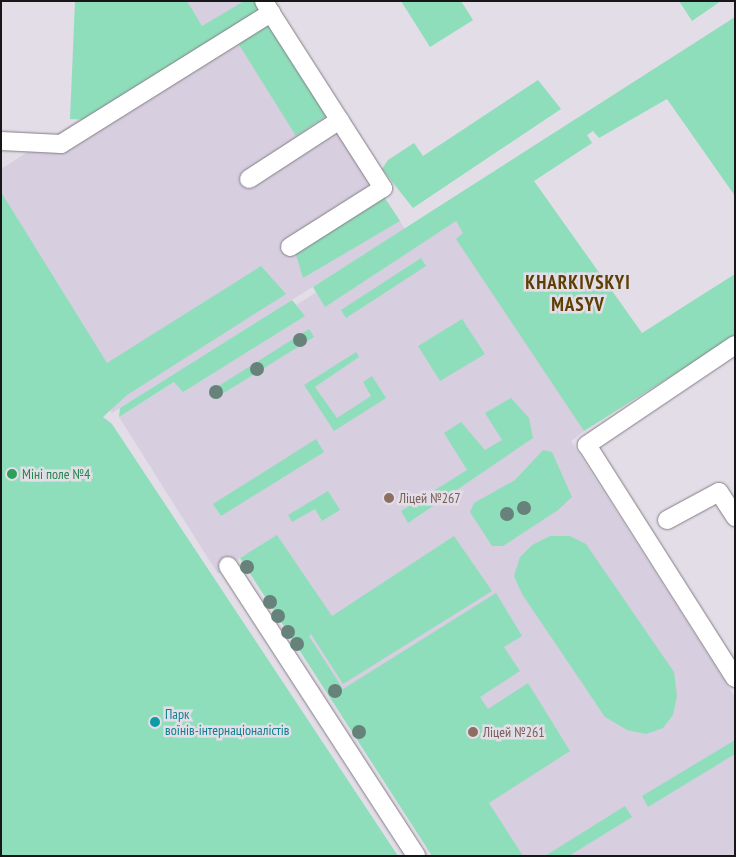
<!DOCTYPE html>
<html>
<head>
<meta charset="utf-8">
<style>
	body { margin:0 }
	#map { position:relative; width:736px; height:857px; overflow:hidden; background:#e2dde7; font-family:"PT Sans Narrow",sans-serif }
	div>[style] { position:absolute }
	.built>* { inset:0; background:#d7cedf }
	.green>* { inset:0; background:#8fdebb }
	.roads { filter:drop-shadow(0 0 1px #827d86) drop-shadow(0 0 1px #827d86) }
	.minor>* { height:18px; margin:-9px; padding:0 9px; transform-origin:9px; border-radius:9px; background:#fff }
	.trees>* { width:14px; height:14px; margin:-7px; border-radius:50%; background:#67817b }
	.dots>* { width:14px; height:14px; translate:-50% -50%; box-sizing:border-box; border:2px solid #e2dde7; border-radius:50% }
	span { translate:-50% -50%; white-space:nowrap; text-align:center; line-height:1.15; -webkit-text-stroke:5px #e2dde7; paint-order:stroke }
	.leisure-label { font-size:14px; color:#27864d }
	.left { translate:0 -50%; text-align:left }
	.education-label { font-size:14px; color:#785e54 }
	.culture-label { font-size:14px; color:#0d838f }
	.district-label { font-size:19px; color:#5e3e04; font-weight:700; letter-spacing:1px }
	.frame { position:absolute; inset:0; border:2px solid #171619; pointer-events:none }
</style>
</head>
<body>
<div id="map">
	<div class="built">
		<div style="clip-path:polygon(152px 1px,258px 1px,405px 229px,112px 413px,1px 208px,1px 169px,185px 52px)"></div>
		<div style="clip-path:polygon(448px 209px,589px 427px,571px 441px,735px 697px,735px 856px,447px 856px,309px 636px,244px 555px,218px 574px,119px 417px)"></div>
	</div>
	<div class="green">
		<div style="clip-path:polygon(75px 1px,187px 1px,202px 26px,244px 1px,254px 1px,260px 12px,91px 120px,70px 119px)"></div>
		<div style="clip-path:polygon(401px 1px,461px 1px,473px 20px,430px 47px)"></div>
		<div style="clip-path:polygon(679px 1px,721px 1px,692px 21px)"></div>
		<div style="clip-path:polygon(735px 17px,735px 196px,667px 99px,599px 138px,593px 131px,587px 135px,592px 143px,534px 181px,642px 333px,735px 274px,735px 336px,584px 431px,456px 239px,463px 233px,456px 221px,325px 307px,313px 287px)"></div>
		<div style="clip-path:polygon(269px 23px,328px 115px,296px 136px,238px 43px)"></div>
		<div style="clip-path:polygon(538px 80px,561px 109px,413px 208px,382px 169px,388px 160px,414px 143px,423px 156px)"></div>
		<div style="clip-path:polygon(1px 192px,107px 363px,261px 266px,286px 294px,127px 395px,103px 417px,112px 424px,398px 856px,1px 856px)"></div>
		<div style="clip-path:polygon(382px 194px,400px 221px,303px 278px,294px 248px)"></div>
		<div style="clip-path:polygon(421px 258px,426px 266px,346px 318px,341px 310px)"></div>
		<div style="clip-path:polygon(292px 300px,305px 316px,183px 392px,174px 382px,119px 417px,120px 408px)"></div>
		<div style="clip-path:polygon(462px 319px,485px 354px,440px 381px,418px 346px)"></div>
		<div style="clip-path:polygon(309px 329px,314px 337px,214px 399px,209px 392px)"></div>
		<div style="clip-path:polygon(356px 352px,359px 357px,315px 387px,337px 418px,371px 396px,363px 382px,372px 376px,386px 398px,334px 431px,304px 385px)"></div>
		<div style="clip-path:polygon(511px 398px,529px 418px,533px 438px,408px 523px,401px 511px,467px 470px,444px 433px,461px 422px,485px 450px,502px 440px,485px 413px)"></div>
		<div style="clip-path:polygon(316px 439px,324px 452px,221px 516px,213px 504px)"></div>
		<div style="clip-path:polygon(543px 450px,552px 452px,572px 497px,558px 510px,503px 546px,492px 546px,470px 512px,474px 503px,515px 480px)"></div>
		<div style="clip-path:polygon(328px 491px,340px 510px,322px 521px,315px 509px,292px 522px,288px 515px)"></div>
		<div style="clip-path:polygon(277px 535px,332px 616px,454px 536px,492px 591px,343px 684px,311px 634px,309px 636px,343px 689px,496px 593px,522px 636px,504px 647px,520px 671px,480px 697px,488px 709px,528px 683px,570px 751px,489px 803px,523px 856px,432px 856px,240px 558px)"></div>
		<div style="clip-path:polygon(550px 536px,570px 536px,586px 544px,674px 672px,677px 696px,673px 715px,663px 728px,646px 734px,627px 730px,605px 717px,522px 594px,514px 576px,520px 557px,532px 545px)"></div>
		<div style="clip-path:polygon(735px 740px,735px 754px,648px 807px,642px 796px)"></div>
		<div style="clip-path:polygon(625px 806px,632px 817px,569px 856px,545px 856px)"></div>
	</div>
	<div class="roads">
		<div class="minor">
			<div style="left:271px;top:13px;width:208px;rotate:57.4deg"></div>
			<div style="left:383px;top:188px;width:110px;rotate:147.6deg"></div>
			<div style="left:1px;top:141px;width:60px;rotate:2.9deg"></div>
			<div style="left:61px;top:144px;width:248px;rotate:-32deg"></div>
			<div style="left:271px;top:13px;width:14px;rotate:-120deg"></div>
			<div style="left:249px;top:179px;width:108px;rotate:-33deg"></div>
			<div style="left:735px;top:345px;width:179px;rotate:146deg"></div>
			<div style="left:587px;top:445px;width:276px;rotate:57.6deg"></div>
			<div style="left:667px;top:520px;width:59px;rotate:-28.3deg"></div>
			<div style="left:719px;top:492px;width:30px;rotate:57deg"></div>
			<div style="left:228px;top:566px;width:346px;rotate:57deg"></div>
		</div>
	</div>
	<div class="trees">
		<div style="left:300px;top:340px"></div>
		<div style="left:257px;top:369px"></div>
		<div style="left:216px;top:392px"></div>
		<div style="left:524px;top:508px"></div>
		<div style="left:507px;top:514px"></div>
		<div style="left:247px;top:567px"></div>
		<div style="left:270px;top:602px"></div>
		<div style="left:278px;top:616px"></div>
		<div style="left:288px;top:632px"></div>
		<div style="left:297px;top:644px"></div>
		<div style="left:335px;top:691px"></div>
		<div style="left:359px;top:732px"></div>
	</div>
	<div class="dots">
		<div style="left:12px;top:474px;background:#2e9e5b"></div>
		<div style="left:389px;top:498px;background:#8d6e63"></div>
		<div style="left:155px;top:722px;background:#0f9aa8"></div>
		<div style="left:473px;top:732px;background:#8d6e63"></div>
	</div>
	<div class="leisure-label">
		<span class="left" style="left:22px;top:474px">Міні поле №4</span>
	</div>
	<div class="education-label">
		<span class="left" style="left:399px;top:498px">Ліцей №267</span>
		<span class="left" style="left:483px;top:732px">Ліцей №261</span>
	</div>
	<div class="culture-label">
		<span class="left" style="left:165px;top:722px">Парк<br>воїнів-інтернаціоналістів</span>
	</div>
	<div class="district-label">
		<span style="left:578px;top:294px">KHARKIVSKYI<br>MASYV</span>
	</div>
	<div class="frame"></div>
</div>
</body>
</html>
